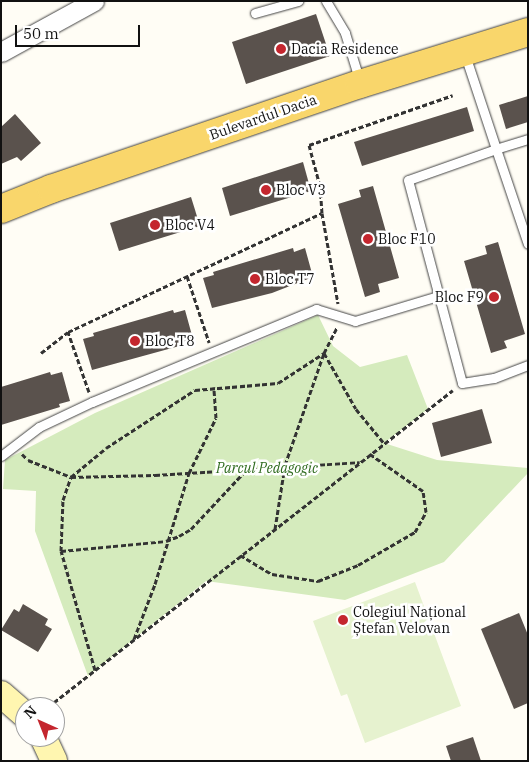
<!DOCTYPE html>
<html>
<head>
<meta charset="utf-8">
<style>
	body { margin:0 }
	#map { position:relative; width:529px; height:762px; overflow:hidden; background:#fffdf5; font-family:"IBM Plex Serif",serif }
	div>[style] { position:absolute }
	.green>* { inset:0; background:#d5ebbd }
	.pitch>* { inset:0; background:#e6f2cf }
	.building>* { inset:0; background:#5a524d }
	.path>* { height:3px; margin-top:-1.5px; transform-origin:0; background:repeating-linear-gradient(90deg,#333 0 5px,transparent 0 7.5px) }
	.roads { filter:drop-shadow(0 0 1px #444) drop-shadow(0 0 1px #444) }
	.service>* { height:9px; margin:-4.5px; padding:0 4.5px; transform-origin:4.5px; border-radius:4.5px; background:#fff }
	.minor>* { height:19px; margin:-9.5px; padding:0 9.5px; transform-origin:9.5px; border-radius:9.5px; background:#fff }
	.secondary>* { height:26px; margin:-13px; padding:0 13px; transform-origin:13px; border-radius:13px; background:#fff6b0 }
	.primary>* { height:28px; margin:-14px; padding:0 14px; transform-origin:14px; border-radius:14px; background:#f9d66b }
	.dots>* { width:14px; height:14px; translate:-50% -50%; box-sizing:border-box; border:2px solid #fff; border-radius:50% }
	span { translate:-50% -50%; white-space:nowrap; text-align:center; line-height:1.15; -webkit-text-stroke:5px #fff; paint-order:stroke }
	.poi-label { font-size:14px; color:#111 }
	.left { translate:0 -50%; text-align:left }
	.right { translate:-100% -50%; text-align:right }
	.street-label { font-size:14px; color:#111 }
	.park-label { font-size:14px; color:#2f6b1f; font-style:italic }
	.frame { position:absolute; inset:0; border:2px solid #111; pointer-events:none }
	.north { position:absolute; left:15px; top:697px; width:50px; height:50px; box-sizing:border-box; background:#fff; border:1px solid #a0a0a0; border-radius:50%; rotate:316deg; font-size:14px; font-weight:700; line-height:20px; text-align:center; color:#111 }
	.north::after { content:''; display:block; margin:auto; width:18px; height:22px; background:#c4262e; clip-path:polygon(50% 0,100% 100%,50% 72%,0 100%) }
	.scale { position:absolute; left:15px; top:25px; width:125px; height:22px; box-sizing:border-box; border:2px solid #111; border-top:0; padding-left:6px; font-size:15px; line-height:18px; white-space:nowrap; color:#111; -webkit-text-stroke:4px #fff; paint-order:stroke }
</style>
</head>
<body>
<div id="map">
	<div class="green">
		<div style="clip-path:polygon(318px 315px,333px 346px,360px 367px,407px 355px,428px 409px,384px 443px,437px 460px,528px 468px,528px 473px,444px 562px,345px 600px,206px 581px,88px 676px,35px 531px,36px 491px,3px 489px,5px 460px,95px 413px)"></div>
	</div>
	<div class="pitch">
		<div style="clip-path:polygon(415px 582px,461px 706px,365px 743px,347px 694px,341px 696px,313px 621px)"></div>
	</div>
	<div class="building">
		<div style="clip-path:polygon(316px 14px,330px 56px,246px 84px,232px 42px)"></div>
		<div style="clip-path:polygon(528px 96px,528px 122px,506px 129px,499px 105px)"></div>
		<div style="clip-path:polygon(467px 107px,474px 131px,362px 166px,354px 142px)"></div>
		<div style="clip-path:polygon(15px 114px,41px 143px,21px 161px,17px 157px,1px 164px,1px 127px)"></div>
		<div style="clip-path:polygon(303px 162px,311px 191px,230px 216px,222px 188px)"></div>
		<div style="clip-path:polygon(373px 186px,399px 278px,378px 284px,380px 292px,365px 297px,338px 204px,361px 197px,359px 190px)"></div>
		<div style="clip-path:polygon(191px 197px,200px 226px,119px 251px,110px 223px)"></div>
		<div style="clip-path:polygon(498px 242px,525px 334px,504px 341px,507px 348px,491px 353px,464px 261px,487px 254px,485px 246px)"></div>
		<div style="clip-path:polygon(293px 248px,294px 252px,305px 248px,313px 277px,272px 293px,212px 308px,203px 278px,214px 275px,213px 272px)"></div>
		<div style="clip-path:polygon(173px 310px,174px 313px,185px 310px,193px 339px,182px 342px,183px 345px,92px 370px,83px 339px,94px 336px,93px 333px)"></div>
		<div style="clip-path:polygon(50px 372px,51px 375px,62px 372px,70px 401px,59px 404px,60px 407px,1px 425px,1px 387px)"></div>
		<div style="clip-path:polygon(482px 409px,492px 443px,441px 457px,432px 423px)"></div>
		<div style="clip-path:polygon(23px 604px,48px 619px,45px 625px,52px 629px,38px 652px,1px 630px,14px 609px,19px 612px)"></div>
		<div style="clip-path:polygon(519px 613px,528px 635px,528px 703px,514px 709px,481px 629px)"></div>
		<div style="clip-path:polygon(473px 737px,481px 761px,451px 761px,446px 746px)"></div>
	</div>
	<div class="path">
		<div style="left:322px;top:213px;width:27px;rotate:-94deg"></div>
		<div style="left:320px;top:186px;width:42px;rotate:-105deg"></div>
		<div style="left:309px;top:145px;width:152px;rotate:-19.1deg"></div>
		<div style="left:187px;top:276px;width:70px;rotate:71.6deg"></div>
		<div style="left:41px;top:353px;width:34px;rotate:-38deg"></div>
		<div style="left:89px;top:392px;width:64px;rotate:-109.3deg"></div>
		<div style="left:68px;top:332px;width:280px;rotate:-25.1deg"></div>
		<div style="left:322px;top:213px;width:92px;rotate:80deg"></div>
		<div style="left:22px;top:454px;width:8px;rotate:45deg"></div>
		<div style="left:28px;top:460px;width:46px;rotate:21.6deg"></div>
		<div style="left:71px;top:477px;width:84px;rotate:-1.4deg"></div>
		<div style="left:155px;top:475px;width:205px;rotate:-3.6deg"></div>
		<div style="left:275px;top:529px;width:65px;rotate:-81.1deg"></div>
		<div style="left:285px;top:465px;width:119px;rotate:-70.8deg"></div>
		<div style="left:324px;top:353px;width:64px;rotate:60.3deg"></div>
		<div style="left:356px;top:409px;width:43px;rotate:50.7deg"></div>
		<div style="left:61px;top:551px;width:105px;rotate:-5.4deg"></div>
		<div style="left:166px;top:541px;width:14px;rotate:-21deg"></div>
		<div style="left:179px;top:536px;width:14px;rotate:-30deg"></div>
		<div style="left:191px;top:529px;width:83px;rotate:-46.9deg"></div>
		<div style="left:240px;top:555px;width:37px;rotate:31deg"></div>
		<div style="left:272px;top:574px;width:47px;rotate:8.7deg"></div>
		<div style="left:318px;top:581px;width:43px;rotate:-21.8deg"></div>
		<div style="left:358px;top:565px;width:66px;rotate:-30.1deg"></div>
		<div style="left:415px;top:532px;width:23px;rotate:-61deg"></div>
		<div style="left:426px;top:512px;width:21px;rotate:-98deg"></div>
		<div style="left:423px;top:491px;width:65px;rotate:-145.1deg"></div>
		<div style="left:134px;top:639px;width:59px;rotate:-69.1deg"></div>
		<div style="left:155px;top:584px;width:116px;rotate:-73deg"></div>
		<div style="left:189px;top:473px;width:61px;rotate:-63.9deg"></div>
		<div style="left:216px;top:418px;width:31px;rotate:-94deg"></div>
		<div style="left:95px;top:670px;width:124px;rotate:-105.9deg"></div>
		<div style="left:61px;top:551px;width:51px;rotate:-87.8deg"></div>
		<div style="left:63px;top:500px;width:24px;rotate:-71deg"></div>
		<div style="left:71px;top:477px;width:45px;rotate:-39.6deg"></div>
		<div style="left:106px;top:448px;width:106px;rotate:-33.1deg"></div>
		<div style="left:195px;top:390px;width:83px;rotate:-4.8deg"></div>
		<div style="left:278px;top:383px;width:55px;rotate:-33.1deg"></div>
		<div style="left:324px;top:353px;width:29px;rotate:-63deg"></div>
		<div style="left:48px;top:707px;width:514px;rotate:-38.05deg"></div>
	</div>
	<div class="roads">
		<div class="service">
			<div style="left:326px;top:1px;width:37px;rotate:59deg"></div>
			<div style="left:345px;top:33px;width:51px;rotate:73deg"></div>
			<div style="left:255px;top:13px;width:45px;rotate:-15.6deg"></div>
			<div style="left:465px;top:55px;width:99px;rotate:71.7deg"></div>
			<div style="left:496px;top:149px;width:93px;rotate:160.6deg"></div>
			<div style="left:408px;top:180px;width:210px;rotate:75.1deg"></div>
			<div style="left:462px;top:383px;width:32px;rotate:-9deg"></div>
			<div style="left:494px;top:378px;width:36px;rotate:-21deg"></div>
			<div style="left:528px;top:139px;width:34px;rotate:163deg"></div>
			<div style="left:496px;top:149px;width:100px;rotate:71.4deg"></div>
			<div style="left:1px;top:456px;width:48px;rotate:-37.3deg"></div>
			<div style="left:39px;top:427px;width:59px;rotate:-25.3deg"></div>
			<div style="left:92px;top:402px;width:243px;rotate:-22.5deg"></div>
			<div style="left:316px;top:309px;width:41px;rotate:17.1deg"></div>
			<div style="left:355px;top:321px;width:90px;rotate:-16.8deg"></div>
		</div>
		<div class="minor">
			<div style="left:1px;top:52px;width:106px;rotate:-28.7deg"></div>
		</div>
		<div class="secondary">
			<div style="left:1px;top:694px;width:32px;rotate:41deg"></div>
			<div style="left:43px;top:737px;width:26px;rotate:65deg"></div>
		</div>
		<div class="primary">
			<div style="left:1px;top:209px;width:54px;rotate:-21.8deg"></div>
			<div style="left:51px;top:189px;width:326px;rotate:-18.8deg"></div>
			<div style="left:360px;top:84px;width:176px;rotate:-17.2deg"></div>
		</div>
	</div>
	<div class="dots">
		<div style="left:281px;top:49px;background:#c4262e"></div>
		<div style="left:266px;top:190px;background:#c4262e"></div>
		<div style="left:155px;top:225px;background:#c4262e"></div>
		<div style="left:368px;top:239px;background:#c4262e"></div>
		<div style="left:255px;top:279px;background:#c4262e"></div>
		<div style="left:494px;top:297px;background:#c4262e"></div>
		<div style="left:135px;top:341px;background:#c4262e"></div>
		<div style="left:343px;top:620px;background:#c4262e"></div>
	</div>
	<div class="poi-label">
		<span class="left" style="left:291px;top:49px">Dacia Residence</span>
		<span class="left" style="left:276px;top:190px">Bloc V3</span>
		<span class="left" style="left:165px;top:225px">Bloc V4</span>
		<span class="left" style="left:378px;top:239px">Bloc F10</span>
		<span class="left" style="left:265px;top:279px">Bloc T7</span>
		<span class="right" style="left:484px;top:297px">Bloc F9</span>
		<span class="left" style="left:145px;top:341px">Bloc T8</span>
		<span class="left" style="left:353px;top:620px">Colegiul Național<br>Ștefan Velovan</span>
	</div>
	<div class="street-label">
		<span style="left:263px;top:117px;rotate:-19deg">Bulevardul Dacia</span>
	</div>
	<div class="park-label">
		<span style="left:267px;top:468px">Parcul Pedagogic</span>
	</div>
	<div class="frame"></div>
	<div class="north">N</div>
	<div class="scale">50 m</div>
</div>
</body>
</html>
